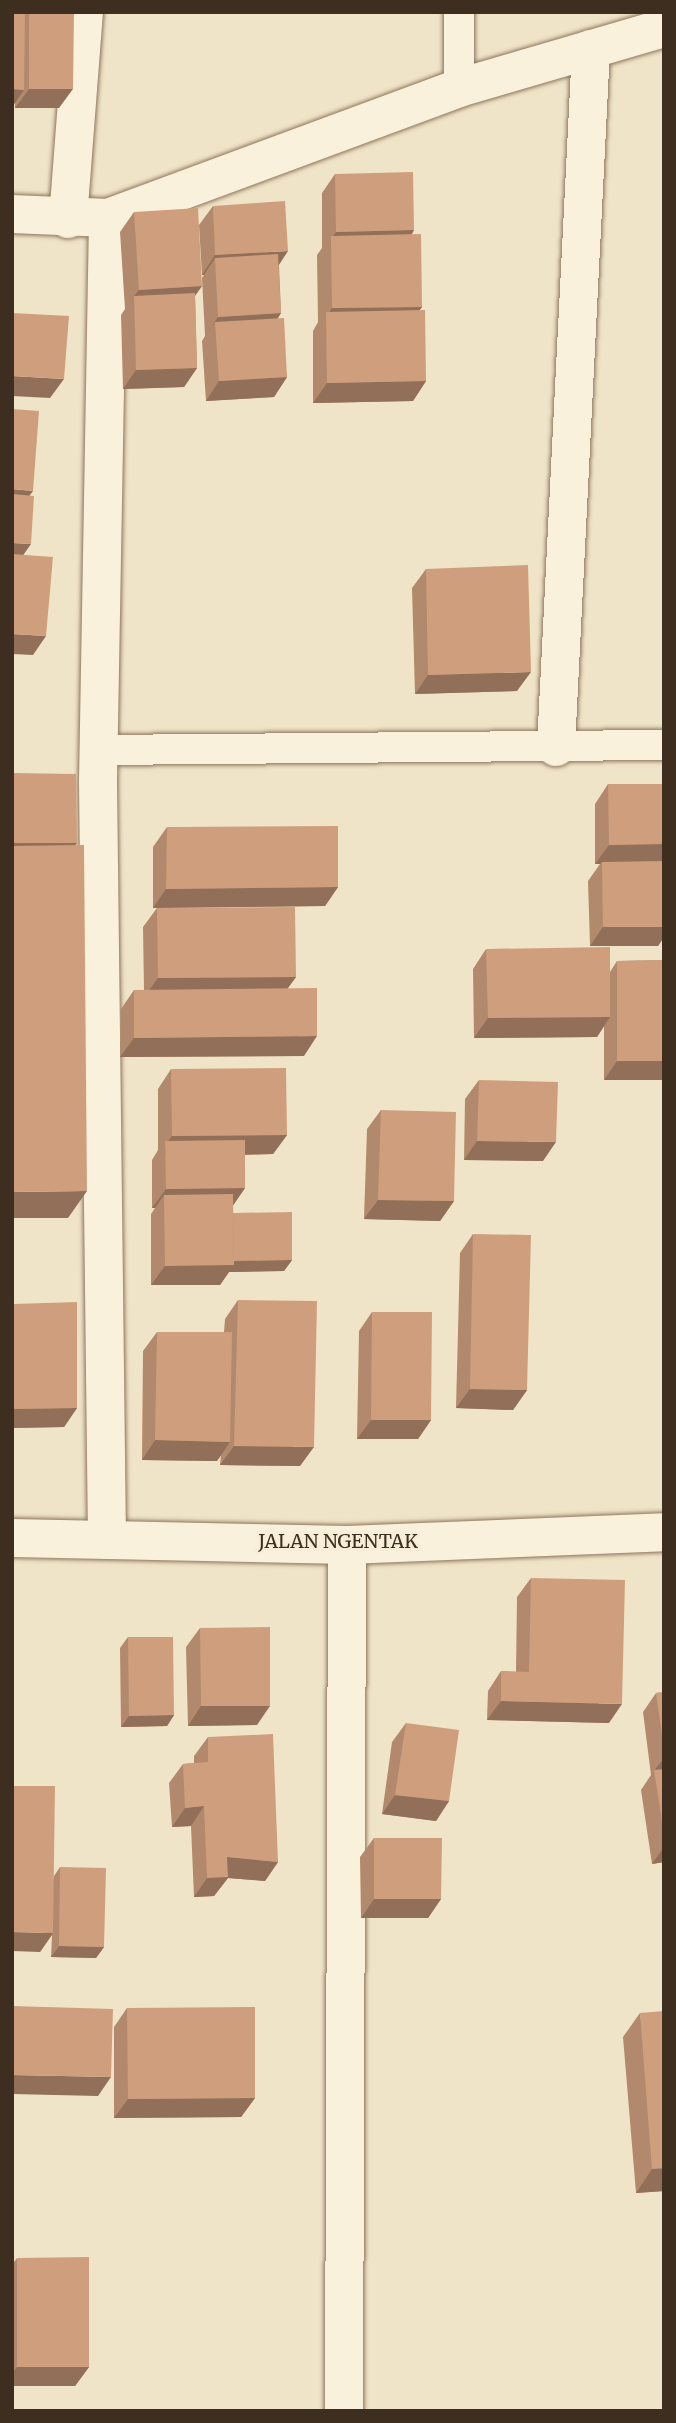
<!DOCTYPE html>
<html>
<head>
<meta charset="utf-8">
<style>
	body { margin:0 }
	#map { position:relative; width:676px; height:2423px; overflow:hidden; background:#f0e4c8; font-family:Merriweather,serif }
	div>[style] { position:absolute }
	.roads { filter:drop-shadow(0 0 2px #8d765c) drop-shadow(0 0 2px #8d765c) }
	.lane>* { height:30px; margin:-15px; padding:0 15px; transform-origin:15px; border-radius:15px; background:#faf1dc }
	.street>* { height:38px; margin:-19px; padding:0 19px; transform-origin:19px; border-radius:19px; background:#faf1dc }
	.wall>* { inset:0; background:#b2896c }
	.shaded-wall>* { inset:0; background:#916f58 }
	.building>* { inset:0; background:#cf9f7d }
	span { translate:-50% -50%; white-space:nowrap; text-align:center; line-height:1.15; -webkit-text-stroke:6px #f7eed8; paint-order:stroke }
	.street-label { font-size:19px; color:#3d2e20 }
	.frame { position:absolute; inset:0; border:14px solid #3d2e20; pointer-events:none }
</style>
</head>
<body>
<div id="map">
	<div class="roads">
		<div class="lane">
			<div style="left:459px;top:12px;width:76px;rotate:90deg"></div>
			<div style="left:98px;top:750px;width:566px;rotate:-0.51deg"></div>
		</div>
		<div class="street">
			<div style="left:12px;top:214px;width:96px;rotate:2.4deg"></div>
			<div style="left:108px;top:218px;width:374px;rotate:-20.3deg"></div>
			<div style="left:459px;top:88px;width:214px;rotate:-16.3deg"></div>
			<div style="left:68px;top:219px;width:208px;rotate:-85.6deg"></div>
			<div style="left:556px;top:747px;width:699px;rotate:-87.13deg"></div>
			<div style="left:12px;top:1538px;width:335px;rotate:1.2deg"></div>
			<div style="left:347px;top:1545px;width:317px;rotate:-2.3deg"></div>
			<div style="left:107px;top:1540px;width:759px;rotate:-90.68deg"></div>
			<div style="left:98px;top:781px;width:563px;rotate:-88.98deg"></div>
			<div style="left:344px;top:2411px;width:866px;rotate:-89.8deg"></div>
		</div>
	</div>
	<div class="wall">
		<div style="clip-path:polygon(12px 12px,74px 12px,59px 108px,15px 108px)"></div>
		<div style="clip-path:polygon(335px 174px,414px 230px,412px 234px,422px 307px,419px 310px,426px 381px,413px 401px,313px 403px,313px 331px,318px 322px,317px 255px,322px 248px,322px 193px)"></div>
		<div style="clip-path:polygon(213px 206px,279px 265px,281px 313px,278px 318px,287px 377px,274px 397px,206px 401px,202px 341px,205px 336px,202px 278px,204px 275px,202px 275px,199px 225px)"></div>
		<div style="clip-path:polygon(134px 212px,202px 286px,195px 296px,197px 368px,184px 387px,123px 389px,121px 315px,125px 309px,120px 232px)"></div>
		<div style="clip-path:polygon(426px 569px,517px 691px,415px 694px,412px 588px)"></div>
		<div style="clip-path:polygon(608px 784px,664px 784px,664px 937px,658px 946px,590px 946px,588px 881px,600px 864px,595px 864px,595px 804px)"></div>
		<div style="clip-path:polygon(167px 827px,338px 887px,325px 906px,153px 908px,153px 847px)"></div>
		<div style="clip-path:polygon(157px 908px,296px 977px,288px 988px,304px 1056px,120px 1057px,121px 1009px,134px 990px,144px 990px,143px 927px)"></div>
		<div style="clip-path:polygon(486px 949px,610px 972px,617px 961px,664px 960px,664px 1080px,604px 1080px,604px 1026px,597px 1037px,474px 1038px,473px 969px)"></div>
		<div style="clip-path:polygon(171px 1069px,287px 1135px,273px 1154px,245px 1155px,245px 1188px,233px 1205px,233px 1213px,292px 1260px,284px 1271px,229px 1272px,220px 1285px,151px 1285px,151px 1214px,155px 1208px,152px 1208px,152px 1160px,158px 1150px,158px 1089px)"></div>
		<div style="clip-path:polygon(479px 1080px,543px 1161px,464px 1160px,465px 1099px)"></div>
		<div style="clip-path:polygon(381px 1110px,454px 1201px,440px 1221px,364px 1219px,367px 1129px)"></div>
		<div style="clip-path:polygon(473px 1234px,527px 1390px,513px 1410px,456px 1408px,460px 1253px)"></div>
		<div style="clip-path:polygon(238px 1300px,300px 1466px,220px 1465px,221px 1455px,217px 1461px,142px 1460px,143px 1351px,157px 1332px,224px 1332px,225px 1319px)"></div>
		<div style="clip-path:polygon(13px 1304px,77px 1408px,64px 1427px,12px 1428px,12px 1305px)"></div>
		<div style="clip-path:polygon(372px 1312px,431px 1420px,418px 1439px,357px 1439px,359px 1331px)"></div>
		<div style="clip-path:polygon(531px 1578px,609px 1723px,487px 1720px,488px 1691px,501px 1671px,516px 1672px,517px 1597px)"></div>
		<div style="clip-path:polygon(200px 1628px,257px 1725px,188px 1726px,186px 1647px)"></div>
		<div style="clip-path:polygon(128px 1637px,174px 1715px,167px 1726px,121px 1727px,120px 1648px)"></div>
		<div style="clip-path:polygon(664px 1692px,664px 1862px,652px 1864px,641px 1790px,651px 1775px,643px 1712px,656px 1693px)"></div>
		<div style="clip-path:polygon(406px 1723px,449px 1801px,436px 1821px,382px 1814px,392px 1742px)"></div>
		<div style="clip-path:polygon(208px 1737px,278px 1862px,265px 1881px,228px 1878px,214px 1896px,194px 1897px,191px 1826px,172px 1827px,169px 1783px,183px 1764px,194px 1763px,194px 1756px)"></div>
		<div style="clip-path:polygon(374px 1838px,441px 1899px,428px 1918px,361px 1918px,360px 1857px)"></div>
		<div style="clip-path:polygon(60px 1867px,104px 1947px,96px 1958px,51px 1957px,52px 1935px,40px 1952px,54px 1876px)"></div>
		<div style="clip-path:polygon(127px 2008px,255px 2098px,241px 2117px,114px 2118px,114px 2027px)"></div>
		<div style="clip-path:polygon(640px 2013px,664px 2191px,636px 2193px,623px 2037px)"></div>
		<div style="clip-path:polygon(17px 2258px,89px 2367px,75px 2386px,12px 2386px,12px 2265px)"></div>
	</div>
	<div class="shaded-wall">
		<div style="clip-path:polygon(12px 89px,24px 90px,12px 107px)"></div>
		<div style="clip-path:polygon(29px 89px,73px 89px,59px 108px,15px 108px)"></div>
		<div style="clip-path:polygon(414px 230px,401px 250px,331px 239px,336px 232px)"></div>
		<div style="clip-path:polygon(288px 251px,275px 271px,215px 258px,204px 275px,202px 275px,215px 255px)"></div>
		<div style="clip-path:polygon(202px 286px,188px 305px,134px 296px,139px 290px)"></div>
		<div style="clip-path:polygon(422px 307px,408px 326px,326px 317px,332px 308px)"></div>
		<div style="clip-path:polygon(281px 313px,268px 333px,215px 322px,205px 336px,218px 317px)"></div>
		<div style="clip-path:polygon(197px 368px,184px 387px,123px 389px,136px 370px)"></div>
		<div style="clip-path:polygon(12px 376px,64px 379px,50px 398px,12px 396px)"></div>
		<div style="clip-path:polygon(287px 377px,274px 397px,206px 401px,219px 381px)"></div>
		<div style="clip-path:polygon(426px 381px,413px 401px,313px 403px,327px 383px)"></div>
		<div style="clip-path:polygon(12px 489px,33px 491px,19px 510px,12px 510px)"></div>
		<div style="clip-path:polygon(12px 543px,31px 544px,17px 564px,12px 563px)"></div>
		<div style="clip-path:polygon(12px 634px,46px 636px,33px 655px,12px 654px)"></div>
		<div style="clip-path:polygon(531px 672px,517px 691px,415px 694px,428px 675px)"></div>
		<div style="clip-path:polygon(12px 843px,77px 843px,63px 862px,12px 862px)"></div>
		<div style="clip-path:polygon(664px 844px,664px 863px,602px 862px,600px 864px,595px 864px,609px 845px)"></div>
		<div style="clip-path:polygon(338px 887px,325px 906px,153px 908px,166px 889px)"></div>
		<div style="clip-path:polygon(603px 927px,664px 927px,664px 937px,658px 946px,590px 946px)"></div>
		<div style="clip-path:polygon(296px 977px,282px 996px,144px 997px,158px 978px)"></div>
		<div style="clip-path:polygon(610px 1017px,597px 1037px,474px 1038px,488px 1018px)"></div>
		<div style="clip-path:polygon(317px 1036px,304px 1056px,120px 1057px,134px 1038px)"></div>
		<div style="clip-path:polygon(617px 1061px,664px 1061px,664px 1080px,604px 1080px)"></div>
		<div style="clip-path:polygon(287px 1135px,273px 1154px,165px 1156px,165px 1146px,172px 1136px)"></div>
		<div style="clip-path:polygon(477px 1141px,556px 1142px,543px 1161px,464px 1160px)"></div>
		<div style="clip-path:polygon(245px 1188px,232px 1207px,164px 1195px,155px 1208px,152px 1208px,166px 1189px)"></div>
		<div style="clip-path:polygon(87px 1191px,68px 1218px,12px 1218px,12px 1192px)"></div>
		<div style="clip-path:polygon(378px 1200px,454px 1201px,440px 1221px,364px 1219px)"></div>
		<div style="clip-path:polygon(292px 1260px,284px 1271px,229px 1272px,220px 1285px,151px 1285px,165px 1266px,231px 1261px)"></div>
		<div style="clip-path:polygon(470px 1389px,527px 1390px,513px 1410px,456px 1408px)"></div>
		<div style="clip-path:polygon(77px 1408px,64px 1427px,12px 1428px,12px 1411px,14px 1409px)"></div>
		<div style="clip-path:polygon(371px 1420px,431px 1420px,418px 1439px,357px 1439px)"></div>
		<div style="clip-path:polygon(155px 1440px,230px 1442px,217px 1461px,142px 1460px)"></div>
		<div style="clip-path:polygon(234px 1446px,314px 1447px,300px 1466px,220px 1465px)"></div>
		<div style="clip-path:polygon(501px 1701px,622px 1704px,609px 1723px,487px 1720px)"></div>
		<div style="clip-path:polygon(201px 1706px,270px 1706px,257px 1725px,188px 1726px)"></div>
		<div style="clip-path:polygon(174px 1715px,167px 1726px,121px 1727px,129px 1716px)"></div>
		<div style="clip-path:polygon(664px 1758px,664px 1774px,654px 1771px)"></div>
		<div style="clip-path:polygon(395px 1795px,449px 1801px,436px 1821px,382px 1814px)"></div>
		<div style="clip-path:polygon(204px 1806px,191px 1826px,172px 1827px,185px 1808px)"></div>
		<div style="clip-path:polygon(664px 1847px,664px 1862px,652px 1864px)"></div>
		<div style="clip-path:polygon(227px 1857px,278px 1862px,265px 1881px,228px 1878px,214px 1896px,194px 1897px,207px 1878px)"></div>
		<div style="clip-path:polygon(374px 1899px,441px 1899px,428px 1918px,361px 1918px)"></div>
		<div style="clip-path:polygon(12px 1932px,53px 1933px,40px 1952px,12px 1951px)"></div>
		<div style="clip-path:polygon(59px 1946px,104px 1947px,96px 1958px,51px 1957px)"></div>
		<div style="clip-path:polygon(12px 2075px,111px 2077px,98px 2096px,12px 2094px)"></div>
		<div style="clip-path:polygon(255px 2098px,241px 2117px,114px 2118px,128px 2099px)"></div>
		<div style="clip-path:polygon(664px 2168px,664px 2191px,636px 2193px,652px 2169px)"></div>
		<div style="clip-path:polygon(17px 2367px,89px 2367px,75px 2386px,12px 2386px,12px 2373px)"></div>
	</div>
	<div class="building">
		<div style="clip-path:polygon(12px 12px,25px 12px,24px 90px,12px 89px)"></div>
		<div style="clip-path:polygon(29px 12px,74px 12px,73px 89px,29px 89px)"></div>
		<div style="clip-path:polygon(413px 172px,414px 230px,336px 232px,335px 174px)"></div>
		<div style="clip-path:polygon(285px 201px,288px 251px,215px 255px,213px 206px)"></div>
		<div style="clip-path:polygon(198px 208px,202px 286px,139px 290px,134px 212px)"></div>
		<div style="clip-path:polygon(421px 234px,422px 307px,332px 308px,331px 236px)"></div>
		<div style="clip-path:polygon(278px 254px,281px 313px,218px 317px,215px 258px)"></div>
		<div style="clip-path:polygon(195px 293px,197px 368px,136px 370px,134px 296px)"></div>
		<div style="clip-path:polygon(425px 310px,426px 381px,327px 383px,326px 312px)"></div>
		<div style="clip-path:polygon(12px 313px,69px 316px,64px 379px,12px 376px)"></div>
		<div style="clip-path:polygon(284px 318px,287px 377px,219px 381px,215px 322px)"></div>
		<div style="clip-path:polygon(12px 409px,39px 411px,33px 491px,12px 489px)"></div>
		<div style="clip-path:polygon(12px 494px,34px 496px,31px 544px,12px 543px)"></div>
		<div style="clip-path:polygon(12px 554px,53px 557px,46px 636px,12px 634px)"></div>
		<div style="clip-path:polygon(528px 565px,531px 672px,428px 675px,426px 569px)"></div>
		<div style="clip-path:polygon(12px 773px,76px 774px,77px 843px,12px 843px)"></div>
		<div style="clip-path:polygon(608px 784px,664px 784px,664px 844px,609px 845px)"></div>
		<div style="clip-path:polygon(338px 826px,338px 887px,166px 889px,167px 827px)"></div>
		<div style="clip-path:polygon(84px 845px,87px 1191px,12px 1192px,12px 846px)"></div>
		<div style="clip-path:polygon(664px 861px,664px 927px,603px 927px,602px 862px)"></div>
		<div style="clip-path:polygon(295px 907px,296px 977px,158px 978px,157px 908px)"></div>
		<div style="clip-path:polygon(610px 947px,610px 1017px,488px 1018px,486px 949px)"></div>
		<div style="clip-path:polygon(664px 960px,664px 1061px,617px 1061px,617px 961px)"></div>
		<div style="clip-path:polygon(317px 988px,317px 1036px,134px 1038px,134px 990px)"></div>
		<div style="clip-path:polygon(286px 1068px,287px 1135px,172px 1136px,171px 1069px)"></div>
		<div style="clip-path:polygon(479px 1080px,558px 1082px,556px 1142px,477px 1141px)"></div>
		<div style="clip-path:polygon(381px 1110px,456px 1112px,454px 1201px,378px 1200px)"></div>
		<div style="clip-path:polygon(245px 1140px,245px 1188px,166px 1189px,165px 1141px)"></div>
		<div style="clip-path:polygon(233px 1194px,234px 1265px,165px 1266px,164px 1195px)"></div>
		<div style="clip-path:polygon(292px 1212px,292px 1260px,234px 1261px,233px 1213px)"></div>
		<div style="clip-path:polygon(473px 1234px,531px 1235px,527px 1390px,470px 1389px)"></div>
		<div style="clip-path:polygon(238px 1300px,317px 1301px,314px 1447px,234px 1446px)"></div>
		<div style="clip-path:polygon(77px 1302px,77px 1408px,14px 1409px,13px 1304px)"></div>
		<div style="clip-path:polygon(372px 1312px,432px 1312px,431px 1420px,371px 1420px)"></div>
		<div style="clip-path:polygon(157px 1332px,232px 1332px,230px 1442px,155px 1440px)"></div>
		<div style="clip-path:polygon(531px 1578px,625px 1580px,622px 1704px,501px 1701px,501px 1671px,529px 1672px)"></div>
		<div style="clip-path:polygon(270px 1627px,270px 1706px,201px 1706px,200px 1628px)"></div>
		<div style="clip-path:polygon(128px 1637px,173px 1637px,174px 1715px,129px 1716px)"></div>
		<div style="clip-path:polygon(664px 1692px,664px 1749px,656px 1693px)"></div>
		<div style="clip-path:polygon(406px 1723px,459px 1730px,449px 1801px,395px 1795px)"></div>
		<div style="clip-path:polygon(273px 1734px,278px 1862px,227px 1857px,228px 1877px,207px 1878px,204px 1806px,185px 1808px,183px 1764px,208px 1762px,208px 1737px)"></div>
		<div style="clip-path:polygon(664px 1769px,664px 1834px,654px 1770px)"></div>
		<div style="clip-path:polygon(12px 1786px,55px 1786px,53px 1933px,12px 1932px)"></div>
		<div style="clip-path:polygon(374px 1838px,442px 1838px,441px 1899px,374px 1899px)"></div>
		<div style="clip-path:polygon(60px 1867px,106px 1868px,104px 1947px,59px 1946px)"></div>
		<div style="clip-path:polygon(12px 2006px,113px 2009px,111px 2077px,12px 2075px)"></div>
		<div style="clip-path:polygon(255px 2007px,255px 2098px,128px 2099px,127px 2008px)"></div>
		<div style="clip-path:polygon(664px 2011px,664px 2168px,652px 2169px,640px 2013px)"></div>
		<div style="clip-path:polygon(89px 2257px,89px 2367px,17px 2367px,17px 2258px)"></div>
	</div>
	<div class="street-label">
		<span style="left:338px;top:1542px">JALAN NGENTAK</span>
	</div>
	<div class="frame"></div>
</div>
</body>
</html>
